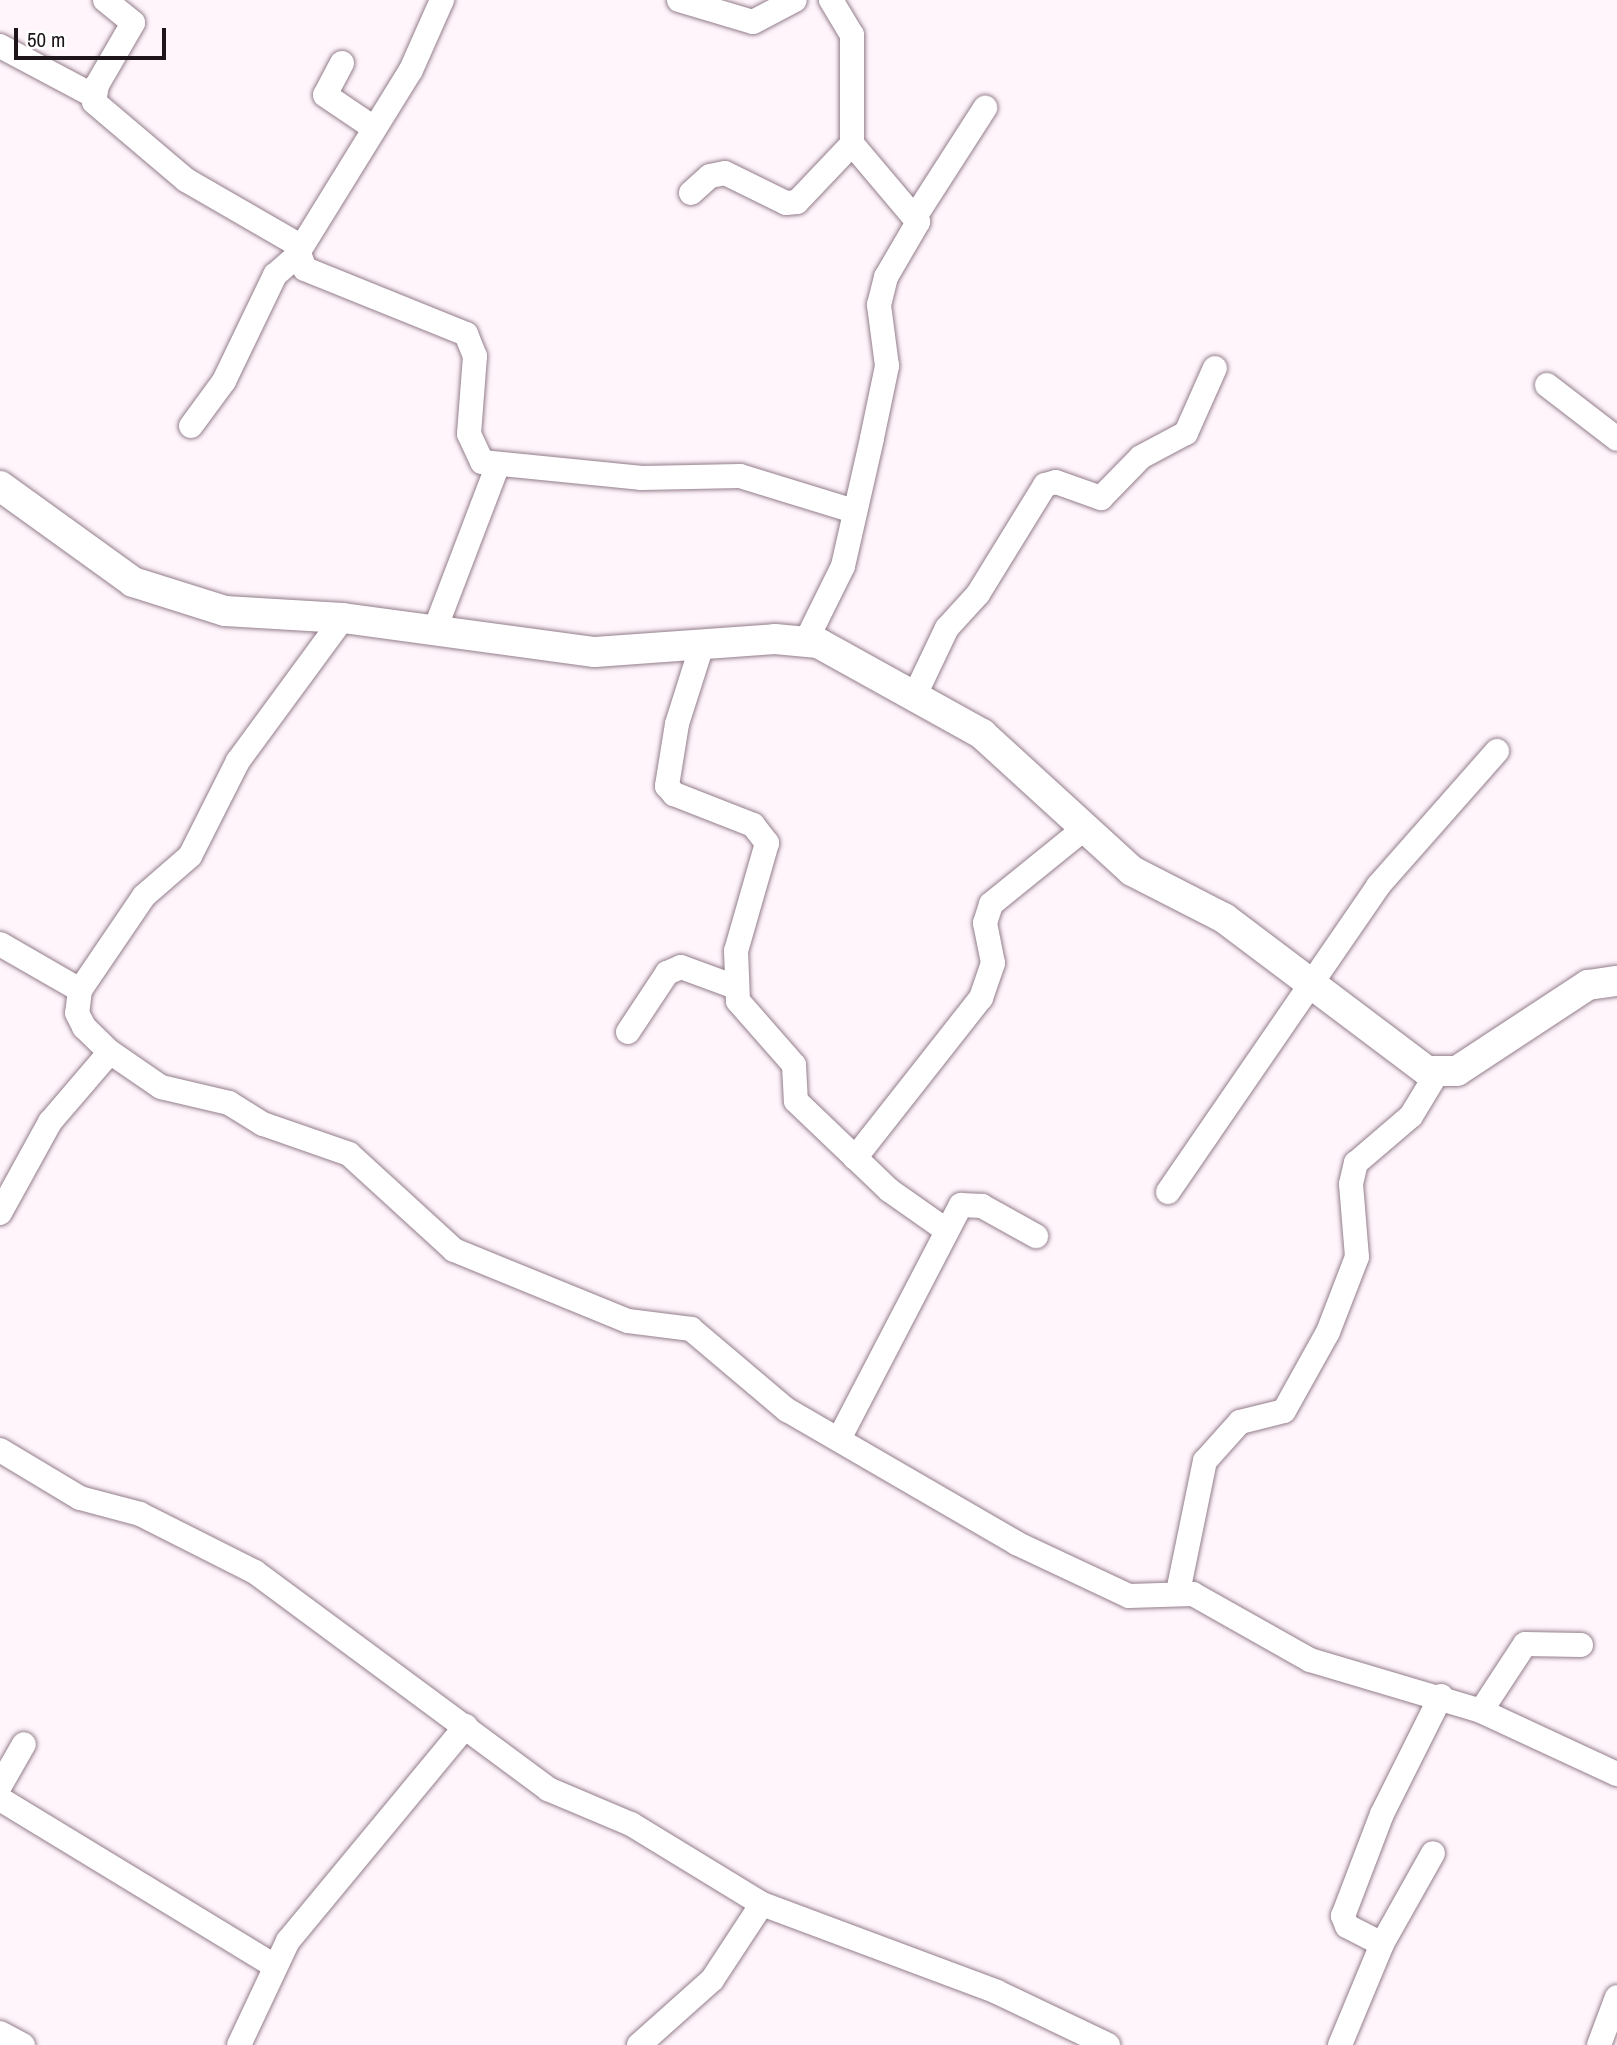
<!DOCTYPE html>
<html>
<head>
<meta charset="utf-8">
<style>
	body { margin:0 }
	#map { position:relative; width:1617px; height:2045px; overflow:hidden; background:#fff5fb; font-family:"Archivo Narrow",sans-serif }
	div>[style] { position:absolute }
	.roads { filter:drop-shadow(0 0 2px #937d8b) drop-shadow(0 0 2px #937d8b) }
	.minor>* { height:24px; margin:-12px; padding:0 12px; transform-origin:12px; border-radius:12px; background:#fff }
	.tertiary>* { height:30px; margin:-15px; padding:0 15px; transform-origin:15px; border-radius:15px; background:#fff }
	span { translate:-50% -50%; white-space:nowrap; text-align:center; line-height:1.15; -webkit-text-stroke:7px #fff; paint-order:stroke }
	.scale { position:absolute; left:14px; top:28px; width:152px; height:32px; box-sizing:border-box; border:4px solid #1d151a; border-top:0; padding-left:9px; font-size:21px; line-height:24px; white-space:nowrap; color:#1d151a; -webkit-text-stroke:5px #fff; paint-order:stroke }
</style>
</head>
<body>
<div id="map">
	<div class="roads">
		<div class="minor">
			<div style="left:105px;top:0;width:36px;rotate:39deg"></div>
			<div style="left:133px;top:23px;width:72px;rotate:120.1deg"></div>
			<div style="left:97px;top:85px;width:17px;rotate:100deg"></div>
			<div style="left:94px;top:102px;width:121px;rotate:40.3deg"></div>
			<div style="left:186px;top:180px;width:126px;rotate:30deg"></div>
			<div style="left:295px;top:243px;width:28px;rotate:69deg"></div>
			<div style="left:305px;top:269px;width:174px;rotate:22deg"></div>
			<div style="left:466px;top:334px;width:24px;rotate:68deg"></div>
			<div style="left:475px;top:356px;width:78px;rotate:94.4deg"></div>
			<div style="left:469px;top:434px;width:31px;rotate:65deg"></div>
			<div style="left:482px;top:462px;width:161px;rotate:5.7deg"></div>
			<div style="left:642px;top:478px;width:98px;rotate:-1.2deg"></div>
			<div style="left:740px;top:476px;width:119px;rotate:17.1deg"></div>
			<div style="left:679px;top:0;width:77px;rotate:16.6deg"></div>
			<div style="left:753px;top:22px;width:47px;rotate:-27.6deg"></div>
			<div style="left:0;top:46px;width:106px;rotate:28deg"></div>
			<div style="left:342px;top:63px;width:36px;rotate:118deg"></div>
			<div style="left:325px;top:95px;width:59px;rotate:34deg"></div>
			<div style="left:691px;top:193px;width:25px;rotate:-42deg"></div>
			<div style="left:710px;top:176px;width:15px;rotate:-11deg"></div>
			<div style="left:725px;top:173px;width:68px;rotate:26.2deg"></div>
			<div style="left:786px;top:203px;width:11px;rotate:-5deg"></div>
			<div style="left:797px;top:202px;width:80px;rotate:-46.5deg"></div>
			<div style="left:915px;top:217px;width:130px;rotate:-57.3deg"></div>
			<div style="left:301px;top:248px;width:209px;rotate:-58.3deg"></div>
			<div style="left:411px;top:70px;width:77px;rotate:-66.1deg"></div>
			<div style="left:1547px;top:385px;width:88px;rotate:37.6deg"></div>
			<div style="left:191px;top:426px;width:56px;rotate:-53.7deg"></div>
			<div style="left:224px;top:381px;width:118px;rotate:-64.3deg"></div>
			<div style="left:275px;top:275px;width:30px;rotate:-41deg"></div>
			<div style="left:343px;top:618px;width:177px;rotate:126.3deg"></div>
			<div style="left:238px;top:761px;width:106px;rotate:116.8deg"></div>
			<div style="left:190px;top:856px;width:61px;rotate:139deg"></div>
			<div style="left:144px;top:896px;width:114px;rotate:124.2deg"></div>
			<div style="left:80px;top:990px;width:23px;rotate:97deg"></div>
			<div style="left:77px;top:1013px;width:16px;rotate:63deg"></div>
			<div style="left:84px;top:1027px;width:36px;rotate:44deg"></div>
			<div style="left:110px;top:1052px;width:62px;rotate:34.5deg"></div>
			<div style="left:161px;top:1087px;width:70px;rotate:13.2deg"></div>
			<div style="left:229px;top:1103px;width:40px;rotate:32deg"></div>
			<div style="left:263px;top:1124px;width:91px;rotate:19.2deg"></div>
			<div style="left:349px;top:1154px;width:142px;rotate:42.4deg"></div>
			<div style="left:454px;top:1250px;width:188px;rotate:22.2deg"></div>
			<div style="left:628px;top:1321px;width:64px;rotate:7.2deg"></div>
			<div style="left:691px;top:1329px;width:126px;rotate:40.2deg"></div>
			<div style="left:787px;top:1410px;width:265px;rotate:30.1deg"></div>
			<div style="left:1016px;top:1543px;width:125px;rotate:25.1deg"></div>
			<div style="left:1129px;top:1596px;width:64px;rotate:-1.8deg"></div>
			<div style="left:1193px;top:1594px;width:134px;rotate:29.4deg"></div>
			<div style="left:1310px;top:1660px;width:178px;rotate:16.6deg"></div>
			<div style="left:1481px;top:1711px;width:80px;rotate:-56.7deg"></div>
			<div style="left:1525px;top:1644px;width:56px;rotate:1deg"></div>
			<div style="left:434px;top:632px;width:177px;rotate:-69.1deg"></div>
			<div style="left:807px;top:639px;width:81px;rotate:-63.7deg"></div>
			<div style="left:843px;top:566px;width:131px;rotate:-77.2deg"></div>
			<div style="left:872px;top:438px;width:74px;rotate:-78.2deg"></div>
			<div style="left:887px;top:366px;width:62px;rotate:-97.5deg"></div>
			<div style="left:879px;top:305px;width:29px;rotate:-76deg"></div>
			<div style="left:886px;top:277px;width:64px;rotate:-59.8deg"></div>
			<div style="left:918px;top:222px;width:102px;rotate:-130.2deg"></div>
			<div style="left:852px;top:144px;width:109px;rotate:-90deg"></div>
			<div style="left:852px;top:35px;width:41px;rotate:-121deg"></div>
			<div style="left:702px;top:645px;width:83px;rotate:107.6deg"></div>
			<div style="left:677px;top:724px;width:63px;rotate:99.2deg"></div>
			<div style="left:667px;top:786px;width:11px;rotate:49deg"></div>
			<div style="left:674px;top:794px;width:85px;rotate:21.4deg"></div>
			<div style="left:753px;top:825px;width:23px;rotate:52deg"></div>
			<div style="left:767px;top:843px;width:112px;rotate:106deg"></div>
			<div style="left:736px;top:951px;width:50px;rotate:87.7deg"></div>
			<div style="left:738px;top:1001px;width:85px;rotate:48.8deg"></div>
			<div style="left:794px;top:1065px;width:36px;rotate:87deg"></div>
			<div style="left:796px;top:1101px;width:129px;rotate:43.7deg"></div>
			<div style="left:889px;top:1190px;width:70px;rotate:35.1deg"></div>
			<div style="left:915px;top:695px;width:74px;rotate:-64.5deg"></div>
			<div style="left:947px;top:628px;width:46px;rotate:-47.6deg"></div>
			<div style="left:978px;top:594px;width:128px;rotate:-58.4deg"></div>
			<div style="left:1045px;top:485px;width:11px;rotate:-15deg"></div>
			<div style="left:1056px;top:482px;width:48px;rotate:19.6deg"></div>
			<div style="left:1101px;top:498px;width:57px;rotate:-45.7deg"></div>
			<div style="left:1141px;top:457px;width:51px;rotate:-28.1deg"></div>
			<div style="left:1186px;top:433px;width:71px;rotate:-66deg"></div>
			<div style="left:0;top:944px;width:92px;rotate:29.9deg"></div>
			<div style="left:628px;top:1032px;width:71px;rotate:-56.5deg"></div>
			<div style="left:667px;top:973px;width:15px;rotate:-23deg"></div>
			<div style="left:681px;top:967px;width:55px;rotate:20.1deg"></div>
			<div style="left:855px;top:1158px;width:204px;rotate:-51.8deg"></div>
			<div style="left:981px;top:998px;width:37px;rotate:-71deg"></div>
			<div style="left:993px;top:963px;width:41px;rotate:-101.3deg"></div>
			<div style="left:985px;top:923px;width:20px;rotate:-72deg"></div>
			<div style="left:991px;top:904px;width:121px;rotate:-39deg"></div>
			<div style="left:1168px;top:1192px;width:371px;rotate:-55.5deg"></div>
			<div style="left:1378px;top:886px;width:180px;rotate:-48.6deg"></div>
			<div style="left:0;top:1213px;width:104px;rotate:-61.2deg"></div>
			<div style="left:50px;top:1122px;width:92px;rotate:-49.4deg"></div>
			<div style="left:839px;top:1439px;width:264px;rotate:-62.5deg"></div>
			<div style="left:961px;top:1205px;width:21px;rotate:3deg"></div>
			<div style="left:982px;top:1206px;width:62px;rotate:29.1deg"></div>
			<div style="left:0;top:1450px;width:93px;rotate:31deg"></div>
			<div style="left:80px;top:1498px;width:62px;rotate:14.9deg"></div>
			<div style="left:140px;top:1514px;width:129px;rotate:26.8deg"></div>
			<div style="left:255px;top:1572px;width:365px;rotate:36.5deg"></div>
			<div style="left:548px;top:1789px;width:90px;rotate:22.9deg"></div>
			<div style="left:631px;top:1824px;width:153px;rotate:31.4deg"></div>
			<div style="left:762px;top:1904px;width:251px;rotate:20.5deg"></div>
			<div style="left:997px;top:1992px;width:123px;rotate:25.5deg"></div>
			<div style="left:1178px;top:1592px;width:134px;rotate:-78.4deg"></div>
			<div style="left:1205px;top:1461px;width:52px;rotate:-48.1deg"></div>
			<div style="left:1240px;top:1422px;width:45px;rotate:-14deg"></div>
			<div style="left:1284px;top:1411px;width:90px;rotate:-60.9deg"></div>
			<div style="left:1328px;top:1332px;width:80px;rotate:-68.9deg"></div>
			<div style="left:1357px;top:1257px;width:73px;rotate:-94.7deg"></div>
			<div style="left:1351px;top:1184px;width:22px;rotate:-77deg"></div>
			<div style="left:1356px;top:1163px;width:72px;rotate:-40.5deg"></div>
			<div style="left:1411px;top:1116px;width:50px;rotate:-58.8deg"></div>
			<div style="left:1481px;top:1711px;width:150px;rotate:24.9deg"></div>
			<div style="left:0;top:1786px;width:48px;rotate:-60.3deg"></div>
			<div style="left:0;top:1799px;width:320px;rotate:31.3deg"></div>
			<div style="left:1382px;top:1944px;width:39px;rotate:-153deg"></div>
			<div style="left:1347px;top:1926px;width:11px;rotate:-112deg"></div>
			<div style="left:1343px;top:1916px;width:109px;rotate:-69.1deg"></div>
			<div style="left:1382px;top:1814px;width:132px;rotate:-63.4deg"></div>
			<div style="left:0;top:2033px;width:26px;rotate:28deg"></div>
			<div style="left:239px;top:2045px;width:115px;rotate:-64.8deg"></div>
			<div style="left:288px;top:1941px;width:279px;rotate:-50.4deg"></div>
			<div style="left:639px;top:2045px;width:98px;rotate:-41.7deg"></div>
			<div style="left:712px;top:1980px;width:91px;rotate:-56.7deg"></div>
			<div style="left:1340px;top:2045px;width:109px;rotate:-67.4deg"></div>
			<div style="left:1382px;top:1944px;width:104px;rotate:-60.7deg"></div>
			<div style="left:1599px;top:2045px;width:51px;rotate:-69.4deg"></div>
		</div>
		<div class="tertiary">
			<div style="left:0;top:486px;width:164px;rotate:35.8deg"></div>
			<div style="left:133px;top:582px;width:96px;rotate:17.5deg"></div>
			<div style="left:225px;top:611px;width:118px;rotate:3.4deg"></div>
			<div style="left:343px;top:618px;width:254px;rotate:7.7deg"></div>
			<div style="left:595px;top:652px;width:180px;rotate:-4.1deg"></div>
			<div style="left:775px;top:639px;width:43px;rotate:5.3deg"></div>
			<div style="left:818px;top:643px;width:188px;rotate:29deg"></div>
			<div style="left:982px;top:734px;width:203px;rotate:42.4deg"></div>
			<div style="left:1132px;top:871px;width:103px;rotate:27.1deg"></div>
			<div style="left:1224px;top:918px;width:254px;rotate:37deg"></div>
			<div style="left:1427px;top:1071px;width:30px"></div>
			<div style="left:1457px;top:1071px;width:157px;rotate:-33.3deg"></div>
			<div style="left:1588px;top:985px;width:29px;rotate:-8deg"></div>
		</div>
	</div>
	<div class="scale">50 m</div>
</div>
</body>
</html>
